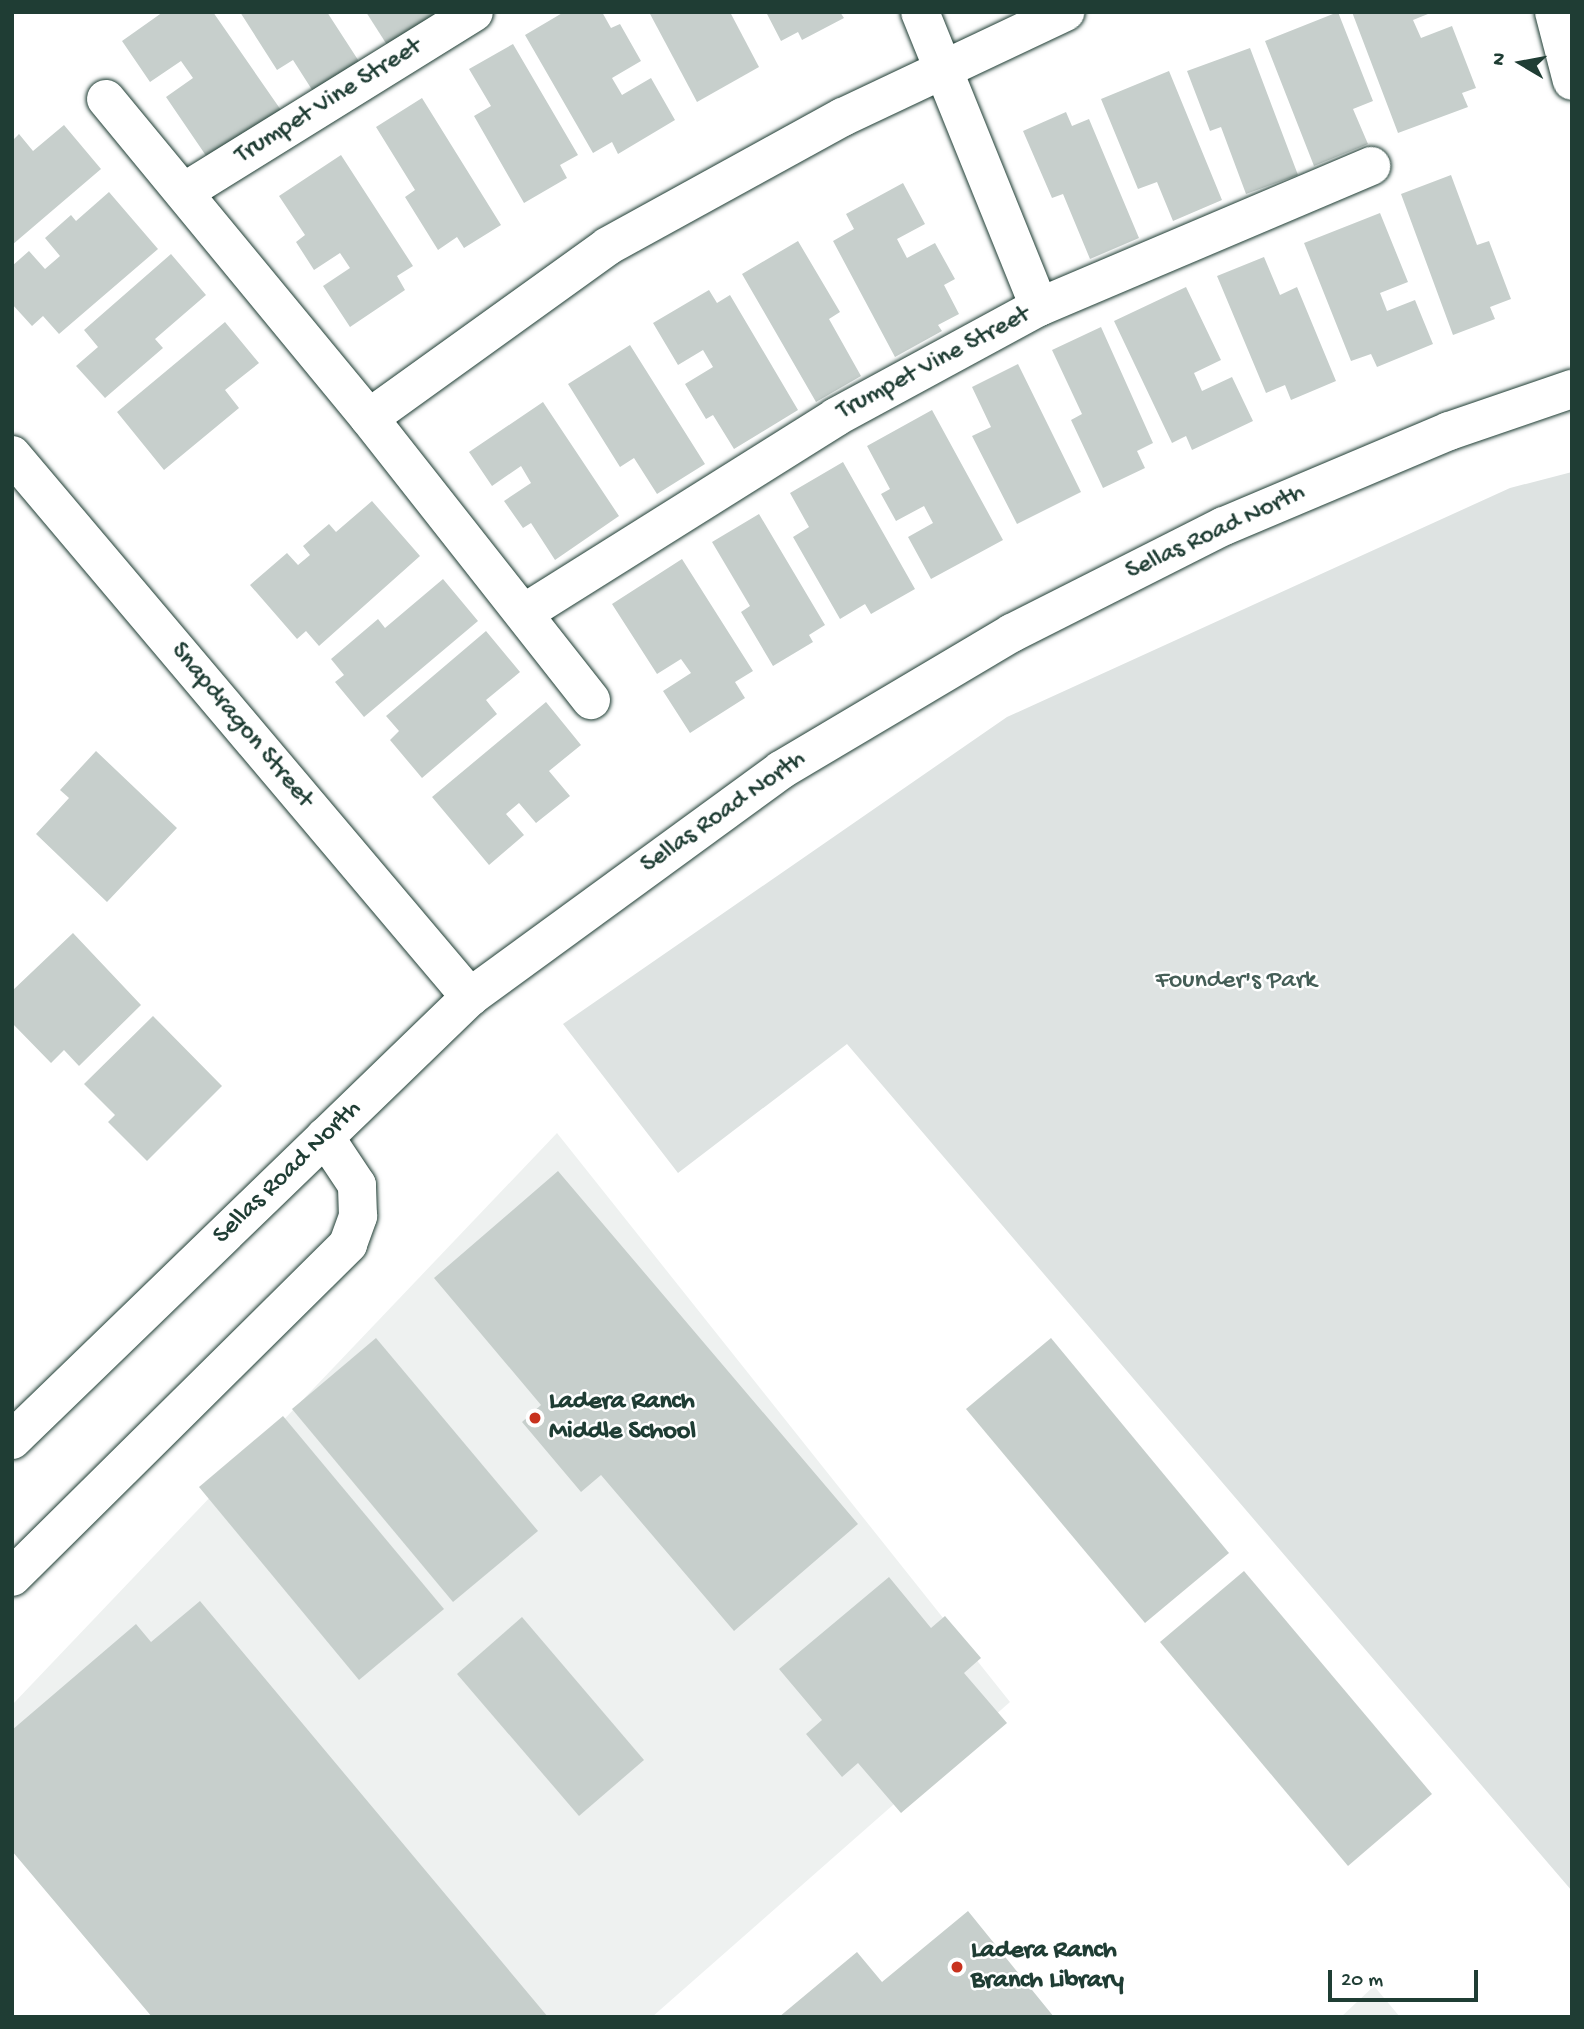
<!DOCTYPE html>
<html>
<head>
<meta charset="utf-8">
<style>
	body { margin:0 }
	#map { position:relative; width:1584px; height:2029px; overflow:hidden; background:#fff; font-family:"Gochi Hand",sans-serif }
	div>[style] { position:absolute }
	.built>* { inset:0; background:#eef1f0 }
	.green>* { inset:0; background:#dee3e2 }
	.building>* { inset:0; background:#c7cfcc }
	.roads { filter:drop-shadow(0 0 2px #1f3d34) drop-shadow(0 0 2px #1f3d34) }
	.minor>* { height:38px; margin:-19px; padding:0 19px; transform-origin:19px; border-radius:19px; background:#fff }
	.dots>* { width:19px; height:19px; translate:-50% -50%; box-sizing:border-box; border:4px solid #fff; border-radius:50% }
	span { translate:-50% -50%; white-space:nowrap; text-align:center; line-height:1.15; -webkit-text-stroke:5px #fff; paint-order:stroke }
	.street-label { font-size:26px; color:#1f3d34 }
	.park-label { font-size:26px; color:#455e57 }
	.poi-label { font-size:26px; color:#1f3d34; font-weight:700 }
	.left { translate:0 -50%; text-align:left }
	.frame { position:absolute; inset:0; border:14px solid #1f3d34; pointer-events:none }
	.north { position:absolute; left:1486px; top:28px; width:70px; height:70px; -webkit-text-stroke:5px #fff; paint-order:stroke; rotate:280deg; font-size:19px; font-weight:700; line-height:28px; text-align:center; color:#1f3d34 }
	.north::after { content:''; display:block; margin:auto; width:24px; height:32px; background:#1f3d34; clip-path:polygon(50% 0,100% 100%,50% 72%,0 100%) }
	.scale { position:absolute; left:1328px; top:1970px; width:150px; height:32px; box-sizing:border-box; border:4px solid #1f3d34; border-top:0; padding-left:9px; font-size:21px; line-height:24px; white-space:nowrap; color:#1f3d34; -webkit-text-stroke:5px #fff; paint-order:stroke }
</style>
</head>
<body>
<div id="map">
	<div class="built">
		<div style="clip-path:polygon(557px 1133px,1010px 1702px,652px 2017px,177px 2017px,12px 1824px,12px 1705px)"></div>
		<div style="clip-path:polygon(1374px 1986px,1400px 2017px,1341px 2017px)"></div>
	</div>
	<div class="green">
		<div style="clip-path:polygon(1572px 472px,1572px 1891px,847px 1044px,678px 1173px,563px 1024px,1007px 717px,1510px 488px)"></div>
	</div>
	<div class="building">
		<div style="clip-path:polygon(163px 12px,213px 12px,283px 113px,211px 163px,166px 97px,193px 78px,181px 61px,150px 82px,122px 41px)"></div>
		<div style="clip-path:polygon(240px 12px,327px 12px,362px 66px,316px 96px,293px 60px,277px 70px)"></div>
		<div style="clip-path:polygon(366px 12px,433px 12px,436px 17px,389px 48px)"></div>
		<div style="clip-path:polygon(564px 12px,602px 12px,611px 28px,620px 24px,641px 61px,612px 78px,622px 95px,651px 78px,675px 120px,618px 154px,612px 142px,593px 153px,525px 35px)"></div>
		<div style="clip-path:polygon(649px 12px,730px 12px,759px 67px,697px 102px)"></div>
		<div style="clip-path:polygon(766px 12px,840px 12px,844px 18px,802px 40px,798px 32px,781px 41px)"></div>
		<div style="clip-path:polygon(1338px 12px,1373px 101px,1353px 109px,1368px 144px,1314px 166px,1265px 41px)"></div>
		<div style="clip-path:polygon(1352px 12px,1433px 12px,1413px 20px,1421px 38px,1452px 26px,1476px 88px,1462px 93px,1468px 107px,1398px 133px)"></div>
		<div style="clip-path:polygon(513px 44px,578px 155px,560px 165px,567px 178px,524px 203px,474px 116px,491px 106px,469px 69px)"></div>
		<div style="clip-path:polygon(1250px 48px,1298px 175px,1246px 194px,1221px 127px,1210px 131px,1187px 71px)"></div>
		<div style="clip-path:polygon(1169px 71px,1222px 200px,1173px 221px,1157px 182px,1138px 189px,1101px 99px)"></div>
		<div style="clip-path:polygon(422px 98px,501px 225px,464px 248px,457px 237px,438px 250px,405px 197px,415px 190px,376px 127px)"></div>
		<div style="clip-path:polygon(1066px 112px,1072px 126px,1089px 119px,1139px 238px,1090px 259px,1063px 194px,1052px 198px,1023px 131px)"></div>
		<div style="clip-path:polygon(64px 125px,101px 169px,12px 245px,12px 141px,19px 134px,33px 151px)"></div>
		<div style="clip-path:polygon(341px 155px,413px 266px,397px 276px,405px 290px,350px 327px,323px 286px,350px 268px,340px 253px,314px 270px,296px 242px,305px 235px,279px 196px)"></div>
		<div style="clip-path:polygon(1451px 175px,1477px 245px,1489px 241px,1511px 299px,1490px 307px,1495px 319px,1453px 335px,1401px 194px)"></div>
		<div style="clip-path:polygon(903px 183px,925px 224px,897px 239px,907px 258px,935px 243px,955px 279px,944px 285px,959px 314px,938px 325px,942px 331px,895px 357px,833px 241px,854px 229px,846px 214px)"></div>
		<div style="clip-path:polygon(109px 192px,158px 249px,59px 334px,43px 316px,32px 326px,12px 304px,12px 266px,29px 251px,45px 269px,60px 256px,45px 238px,71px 215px,76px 221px)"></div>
		<div style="clip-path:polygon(1380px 213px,1408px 282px,1380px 293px,1387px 311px,1415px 300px,1433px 344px,1377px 367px,1371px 354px,1351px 361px,1304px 243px)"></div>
		<div style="clip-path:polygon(798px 241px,840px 312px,829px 319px,861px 376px,816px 402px,742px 274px)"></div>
		<div style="clip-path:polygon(171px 254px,206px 295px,155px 339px,163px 348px,105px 398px,76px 366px,98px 347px,84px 330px)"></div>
		<div style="clip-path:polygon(1264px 257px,1280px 295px,1297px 287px,1336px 381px,1291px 400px,1285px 385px,1266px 393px,1217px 276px)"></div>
		<div style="clip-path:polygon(1186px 287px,1221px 360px,1194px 373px,1202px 391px,1232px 377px,1253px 421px,1192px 450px,1186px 436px,1172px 443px,1114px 321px)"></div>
		<div style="clip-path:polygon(709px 290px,717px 303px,730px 295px,798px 410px,734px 449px,713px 415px,706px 419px,685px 384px,713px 367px,703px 350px,678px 365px,653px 323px)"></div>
		<div style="clip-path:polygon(225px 322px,259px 363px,225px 390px,239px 408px,164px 470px,117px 412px)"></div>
		<div style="clip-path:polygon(1101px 327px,1153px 443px,1137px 451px,1145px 468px,1103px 488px,1071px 420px,1082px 414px,1052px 350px)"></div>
		<div style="clip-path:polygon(630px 345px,705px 464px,657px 494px,634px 458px,620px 467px,568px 384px)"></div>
		<div style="clip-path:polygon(1018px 364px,1081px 492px,1017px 524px,972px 436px,991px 427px,972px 387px)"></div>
		<div style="clip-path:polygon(543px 402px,619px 516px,555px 560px,531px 523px,523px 528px,504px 501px,531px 483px,521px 466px,492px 486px,469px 452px)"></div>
		<div style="clip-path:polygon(932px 410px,1003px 540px,931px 579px,908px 537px,933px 523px,924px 506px,896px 521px,881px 494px,890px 489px,867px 446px)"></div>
		<div style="clip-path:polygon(843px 462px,915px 589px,871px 614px,865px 604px,840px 619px,793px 537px,809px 527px,790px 493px)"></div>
		<div style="clip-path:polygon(372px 501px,420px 556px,319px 646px,306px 631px,297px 639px,250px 585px,287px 553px,298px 565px,310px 555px,303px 546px,329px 524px,336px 532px)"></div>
		<div style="clip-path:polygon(759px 514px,825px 625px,809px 635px,813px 642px,773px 666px,741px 612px,750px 606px,712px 542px)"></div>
		<div style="clip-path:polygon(682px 559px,753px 671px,735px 682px,745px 698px,690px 733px,663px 691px,691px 673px,681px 659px,657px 674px,612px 604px)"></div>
		<div style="clip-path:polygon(443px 579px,478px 621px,364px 717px,335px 682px,344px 675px,331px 659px,378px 619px,385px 628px)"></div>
		<div style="clip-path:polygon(486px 631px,520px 672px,486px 700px,497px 714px,422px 778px,390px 740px,399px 731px,386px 716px)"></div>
		<div style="clip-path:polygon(546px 702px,581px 745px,549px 771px,570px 796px,536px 823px,519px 803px,506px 814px,524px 835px,489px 865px,432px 797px)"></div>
		<div style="clip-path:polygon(96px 751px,177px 828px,107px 902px,36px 834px,69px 798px,60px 790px)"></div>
		<div style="clip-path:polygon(73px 933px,141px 1005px,79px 1066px,64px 1050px,51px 1063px,12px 1023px,12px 991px)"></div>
		<div style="clip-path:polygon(153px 1016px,222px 1086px,147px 1161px,108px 1122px,115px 1115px,84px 1084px)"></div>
		<div style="clip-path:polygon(558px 1171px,858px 1524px,734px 1631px,601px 1475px,581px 1492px,522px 1422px,541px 1405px,434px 1278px)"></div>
		<div style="clip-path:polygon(376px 1338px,538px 1531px,453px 1602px,292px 1409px)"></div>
		<div style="clip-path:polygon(1051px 1338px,1229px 1553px,1145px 1623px,966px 1409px)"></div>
		<div style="clip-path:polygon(283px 1416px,444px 1609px,359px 1680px,199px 1487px)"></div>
		<div style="clip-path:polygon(1244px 1571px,1432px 1794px,1348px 1866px,1160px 1642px)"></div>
		<div style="clip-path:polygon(889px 1577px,931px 1628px,945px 1616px,981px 1658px,964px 1673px,1007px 1723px,901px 1813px,858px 1763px,842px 1777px,806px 1734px,822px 1720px,779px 1669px)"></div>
		<div style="clip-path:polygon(200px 1601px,548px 2017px,152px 2017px,12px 1851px,12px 1730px,136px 1624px,151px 1642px)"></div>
		<div style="clip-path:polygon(522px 1617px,644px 1760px,579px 1816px,457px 1674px)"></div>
		<div style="clip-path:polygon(968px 1911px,1054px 2017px,779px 2017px,857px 1952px,882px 1982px)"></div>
	</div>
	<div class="roads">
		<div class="minor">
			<div style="left:920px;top:12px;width:318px;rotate:68deg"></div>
			<div style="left:1554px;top:12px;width:71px;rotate:75.4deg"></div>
			<div style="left:106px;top:99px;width:413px;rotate:50.5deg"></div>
			<div style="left:369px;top:418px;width:359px;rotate:51.8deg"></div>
			<div style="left:184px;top:192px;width:341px;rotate:-31.8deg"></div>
			<div style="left:369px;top:418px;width:294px;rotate:-35.7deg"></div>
			<div style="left:608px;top:246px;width:268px;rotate:-28.8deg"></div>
			<div style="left:843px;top:117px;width:246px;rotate:-25.3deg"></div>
			<div style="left:12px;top:455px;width:710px;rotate:49.8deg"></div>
			<div style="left:524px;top:613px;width:368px;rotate:-32.1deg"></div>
			<div style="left:836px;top:417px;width:231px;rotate:-28.5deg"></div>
			<div style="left:1039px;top:307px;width:361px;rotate:-23deg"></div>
			<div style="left:12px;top:1440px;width:637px;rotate:-44.05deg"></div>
			<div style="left:470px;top:997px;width:385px;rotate:-36.1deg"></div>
			<div style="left:781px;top:770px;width:269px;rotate:-30.7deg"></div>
			<div style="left:1012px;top:633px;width:237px;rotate:-26.8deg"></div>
			<div style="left:1224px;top:526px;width:244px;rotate:-22.9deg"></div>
			<div style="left:1449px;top:431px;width:130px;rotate:-18.9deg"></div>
			<div style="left:12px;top:1577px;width:473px;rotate:-44.7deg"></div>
			<div style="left:348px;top:1244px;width:30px;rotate:-70deg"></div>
			<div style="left:358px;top:1216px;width:31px;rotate:-92deg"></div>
			<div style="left:357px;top:1185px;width:58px;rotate:-123.7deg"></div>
		</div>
	</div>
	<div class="dots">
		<div style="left:535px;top:1418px;background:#c8321e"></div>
		<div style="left:957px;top:1967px;background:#c8321e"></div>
	</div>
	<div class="street-label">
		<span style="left:329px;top:102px;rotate:-32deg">Trumpet Vine Street</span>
		<span style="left:934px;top:364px;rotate:-28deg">Trumpet Vine Street</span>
		<span style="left:1216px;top:533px;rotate:-25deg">Sellas Road North</span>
		<span style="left:241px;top:726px;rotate:50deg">Snapdragon Street</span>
		<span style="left:724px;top:813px;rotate:-35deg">Sellas Road North</span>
		<span style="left:288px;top:1173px;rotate:-44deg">Sellas Road North</span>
	</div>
	<div class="park-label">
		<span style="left:1236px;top:982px">Founder's Park</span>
	</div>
	<div class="poi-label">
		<span class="left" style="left:549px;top:1418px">Ladera Ranch<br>Middle School</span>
		<span class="left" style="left:971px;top:1967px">Ladera Ranch<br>Branch Library</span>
	</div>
	<div class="frame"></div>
	<div class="north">N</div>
	<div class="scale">20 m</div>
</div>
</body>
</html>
